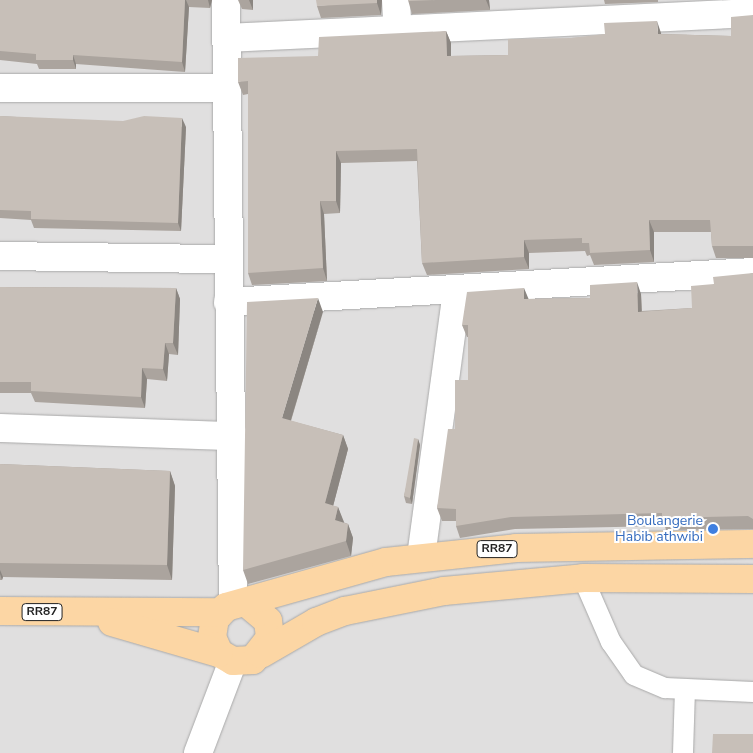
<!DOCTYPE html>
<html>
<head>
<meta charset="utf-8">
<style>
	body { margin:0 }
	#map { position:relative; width:753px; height:753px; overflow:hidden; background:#f2efe9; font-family:"Nunito Sans",sans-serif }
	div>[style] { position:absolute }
	.residential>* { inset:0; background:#e0dfdf }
	.roads { filter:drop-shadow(0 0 1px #a9a9a9) drop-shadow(0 0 1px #a9a9a9) }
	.service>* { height:20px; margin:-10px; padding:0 10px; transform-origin:10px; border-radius:10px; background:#fff }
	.minor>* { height:28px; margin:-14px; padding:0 14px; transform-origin:14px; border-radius:14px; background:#fff }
	.tertiary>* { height:28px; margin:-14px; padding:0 14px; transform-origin:14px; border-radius:14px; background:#fff }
	.primary>* { height:28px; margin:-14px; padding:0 14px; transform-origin:14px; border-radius:14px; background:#fcd6a4 }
	.wall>* { inset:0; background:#aba49e }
	.shaded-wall>* { inset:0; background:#8b8681 }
	.building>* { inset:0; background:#c7bfb8 }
	.dots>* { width:14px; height:14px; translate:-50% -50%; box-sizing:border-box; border:2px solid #fff; border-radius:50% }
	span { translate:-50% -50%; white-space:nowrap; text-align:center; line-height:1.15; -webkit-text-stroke:4px #fff; paint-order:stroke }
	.shield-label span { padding:1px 4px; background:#fff; border:1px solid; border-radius:4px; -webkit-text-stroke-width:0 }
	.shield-label { font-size:12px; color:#222; font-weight:700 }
	.shop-label { font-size:14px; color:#366cbe }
	.right { translate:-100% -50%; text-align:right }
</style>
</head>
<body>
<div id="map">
	<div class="residential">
		<div style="clip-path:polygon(0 0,753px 0,753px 753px,0 753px)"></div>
	</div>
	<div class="roads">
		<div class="service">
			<div style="left:583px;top:578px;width:70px;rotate:66.4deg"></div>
			<div style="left:611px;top:642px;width:40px;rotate:55.1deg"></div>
			<div style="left:634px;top:675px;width:34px;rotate:23deg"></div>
			<div style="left:665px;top:688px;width:88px;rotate:2.6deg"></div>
			<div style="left:683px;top:753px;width:63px;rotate:-88.2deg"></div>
		</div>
		<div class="minor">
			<div style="left:226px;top:0;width:604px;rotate:89.34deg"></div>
			<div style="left:396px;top:0;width:33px;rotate:87deg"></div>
			<div style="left:226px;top:38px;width:528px;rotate:-2.72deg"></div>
			<div style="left:0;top:88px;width:227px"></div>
			<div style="left:0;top:256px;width:226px;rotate:0.8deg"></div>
			<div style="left:228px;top:302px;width:526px;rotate:-3.27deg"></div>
			<div style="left:0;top:428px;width:234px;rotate:2deg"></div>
			<div style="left:421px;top:557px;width:268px;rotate:-82.3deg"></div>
		</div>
		<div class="tertiary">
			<div style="left:198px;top:753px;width:98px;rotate:-69.2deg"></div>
		</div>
		<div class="primary">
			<div style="left:248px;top:604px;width:26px;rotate:40deg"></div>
			<div style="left:268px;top:621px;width:17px;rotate:83deg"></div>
			<div style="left:270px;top:638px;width:28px;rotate:128deg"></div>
			<div style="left:253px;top:660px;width:20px;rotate:177deg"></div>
			<div style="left:233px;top:661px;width:16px;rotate:-150deg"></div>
			<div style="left:219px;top:653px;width:17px;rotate:-114deg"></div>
			<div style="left:212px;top:637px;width:18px;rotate:-81deg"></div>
			<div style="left:215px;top:619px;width:16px;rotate:-47deg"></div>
			<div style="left:226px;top:607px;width:166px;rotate:-15.7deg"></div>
			<div style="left:386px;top:562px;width:131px;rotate:-6.1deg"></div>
			<div style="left:516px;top:548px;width:237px;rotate:-1deg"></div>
			<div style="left:0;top:611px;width:220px;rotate:0.3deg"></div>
			<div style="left:112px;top:622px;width:111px;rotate:16.2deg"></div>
			<div style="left:261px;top:654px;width:64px;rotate:-30.2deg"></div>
			<div style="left:316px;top:622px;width:31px;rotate:-21deg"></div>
			<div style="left:345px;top:611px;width:101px;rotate:-11.4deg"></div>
			<div style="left:444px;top:591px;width:140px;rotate:-5.3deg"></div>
			<div style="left:583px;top:578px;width:170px;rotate:0.3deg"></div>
		</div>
	</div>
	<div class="wall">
		<div style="clip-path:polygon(0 0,212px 0,210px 8px,189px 7px,185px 72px,76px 64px,76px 69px,39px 69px,37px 64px,0 60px)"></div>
		<div style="clip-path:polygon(238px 0,253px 0,253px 10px,242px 9px)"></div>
		<div style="clip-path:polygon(382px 0,381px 15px,321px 18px,317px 6px)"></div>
		<div style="clip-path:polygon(408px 0,489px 0,490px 10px,412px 14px)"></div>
		<div style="clip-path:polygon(604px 0,658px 0,658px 2px,605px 4px)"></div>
		<div style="clip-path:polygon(753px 15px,753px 258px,716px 258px,712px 246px,711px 232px,654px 232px,654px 262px,594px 265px,590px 255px,587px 256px,585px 251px,529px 253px,529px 269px,427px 275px,422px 263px,417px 161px,341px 163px,340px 213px,324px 214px,327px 281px,252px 285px,248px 273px,248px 94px,243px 95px,238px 82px,318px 56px,446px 31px,451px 43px,451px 56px,508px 55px,571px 38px,661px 34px,731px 36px)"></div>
		<div style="clip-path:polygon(0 116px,186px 127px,181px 231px,34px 228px,31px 220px,0 218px)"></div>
		<div style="clip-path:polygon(753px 273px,753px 529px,666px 530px,665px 526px,515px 529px,460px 538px,456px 526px,456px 521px,442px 521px,437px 508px,455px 429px,468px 380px,468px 337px,467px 337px,462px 325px,528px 299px,590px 298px,641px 294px,642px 311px,692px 308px,714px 284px)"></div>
		<div style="clip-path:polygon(0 287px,176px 288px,180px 299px,178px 355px,169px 354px,167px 381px,147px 379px,145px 408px,35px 402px,31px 393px,0 393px)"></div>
		<div style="clip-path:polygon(323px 312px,291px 421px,343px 435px,348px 449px,333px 506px,338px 507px,343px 522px,348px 524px,353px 538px,351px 556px,248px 584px,243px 570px)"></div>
		<div style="clip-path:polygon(418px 439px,420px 445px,412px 504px,406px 503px,404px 496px)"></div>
		<div style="clip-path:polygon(0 464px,170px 471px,175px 486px,172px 580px,3px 577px,2px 580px,0 580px)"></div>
	</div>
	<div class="shaded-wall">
		<div style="clip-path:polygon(185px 0,186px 0,189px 7px,185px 72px,182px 62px)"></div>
		<div style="clip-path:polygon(208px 0,212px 0,210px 8px)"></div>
		<div style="clip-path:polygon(249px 0,253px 0,253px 10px)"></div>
		<div style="clip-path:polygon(377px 0,382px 0,381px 15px,377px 3px)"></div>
		<div style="clip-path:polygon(486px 0,489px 0,490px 10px)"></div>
		<div style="clip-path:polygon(657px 21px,661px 33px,663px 46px,658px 34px)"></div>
		<div style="clip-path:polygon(446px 31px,451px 43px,451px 69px,447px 56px)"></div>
		<div style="clip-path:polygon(73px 55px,76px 64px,76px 69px,73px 60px)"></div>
		<div style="clip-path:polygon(182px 118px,186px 127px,181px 231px,178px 223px)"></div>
		<div style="clip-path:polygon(336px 151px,341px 163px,340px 213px,336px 201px)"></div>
		<div style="clip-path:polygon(320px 201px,324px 214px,327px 281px,323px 268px)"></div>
		<div style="clip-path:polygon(649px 220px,654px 232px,654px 262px,650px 250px)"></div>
		<div style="clip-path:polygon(524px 240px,529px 253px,529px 269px,524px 257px)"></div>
		<div style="clip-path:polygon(637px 282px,641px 294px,642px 324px,638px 312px)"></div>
		<div style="clip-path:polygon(176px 288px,180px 299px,178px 355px,173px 343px)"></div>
		<div style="clip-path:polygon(524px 288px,529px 300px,524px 299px)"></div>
		<div style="clip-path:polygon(318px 298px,323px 312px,287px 433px,282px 418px)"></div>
		<div style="clip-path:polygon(165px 343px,169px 354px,167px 381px,163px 369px)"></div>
		<div style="clip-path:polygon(142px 368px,147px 379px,145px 408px,141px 397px)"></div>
		<div style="clip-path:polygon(343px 435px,348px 449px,330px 518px,325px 503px)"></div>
		<div style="clip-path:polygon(418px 439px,420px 445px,412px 504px,410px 498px)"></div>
		<div style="clip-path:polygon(170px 471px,175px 486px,172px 580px,167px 565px)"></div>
		<div style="clip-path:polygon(338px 507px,344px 522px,340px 535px,335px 520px)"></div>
		<div style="clip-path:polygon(348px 524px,353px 538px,351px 556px,346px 541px)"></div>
		<div style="clip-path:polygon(0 570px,3px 577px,2px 580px,0 574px)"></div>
	</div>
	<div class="building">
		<div style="clip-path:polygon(0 0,185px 0,182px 62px,73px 55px,73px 60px,36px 60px,36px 54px,0 51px)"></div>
		<div style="clip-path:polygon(316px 0,377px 0,377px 3px,317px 6px)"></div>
		<div style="clip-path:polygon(408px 0,436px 0,408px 1px)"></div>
		<div style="clip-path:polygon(753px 15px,753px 246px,712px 246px,710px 220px,649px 220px,650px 250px,590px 253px,589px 243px,582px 243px,582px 238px,524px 240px,524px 257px,422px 263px,417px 149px,336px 151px,336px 201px,320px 201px,323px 268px,248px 273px,248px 81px,238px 82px,238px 58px,318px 56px,319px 37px,446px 31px,447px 56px,508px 55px,508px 39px,571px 38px,605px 34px,604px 23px,657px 21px,658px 34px,731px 36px,731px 17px)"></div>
		<div style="clip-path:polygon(0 116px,123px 121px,144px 116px,182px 118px,178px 223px,31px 219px,31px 211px,0 210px)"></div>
		<div style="clip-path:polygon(753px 273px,753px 519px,748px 516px,662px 518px,662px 513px,511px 517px,456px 526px,456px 509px,437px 508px,448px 429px,455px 429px,455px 380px,468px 380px,468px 325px,462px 325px,467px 292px,524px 288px,524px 299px,590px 298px,590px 285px,637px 282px,638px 312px,692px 308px,691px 286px,714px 284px,713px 277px)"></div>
		<div style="clip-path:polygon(0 287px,176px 288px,173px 343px,165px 343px,163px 369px,142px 368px,141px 397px,31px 391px,31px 382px,0 382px)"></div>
		<div style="clip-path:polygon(318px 298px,282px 418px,343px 435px,325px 503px,338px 507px,335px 520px,348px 524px,346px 541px,243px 570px,247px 302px)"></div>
		<div style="clip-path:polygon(414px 438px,418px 439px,410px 498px,404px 496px)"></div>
		<div style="clip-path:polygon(0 464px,170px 471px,167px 565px,0 563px)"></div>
		<div style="clip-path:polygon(713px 734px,753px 734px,753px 753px,712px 753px)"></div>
	</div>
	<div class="dots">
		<div style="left:713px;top:529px;background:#3f7fe0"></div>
	</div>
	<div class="shield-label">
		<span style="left:497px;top:549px">RR87</span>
		<span style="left:42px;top:612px">RR87</span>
	</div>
	<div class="shop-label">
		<span class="right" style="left:703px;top:529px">Boulangerie<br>Habib athwibi</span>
	</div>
</div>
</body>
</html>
